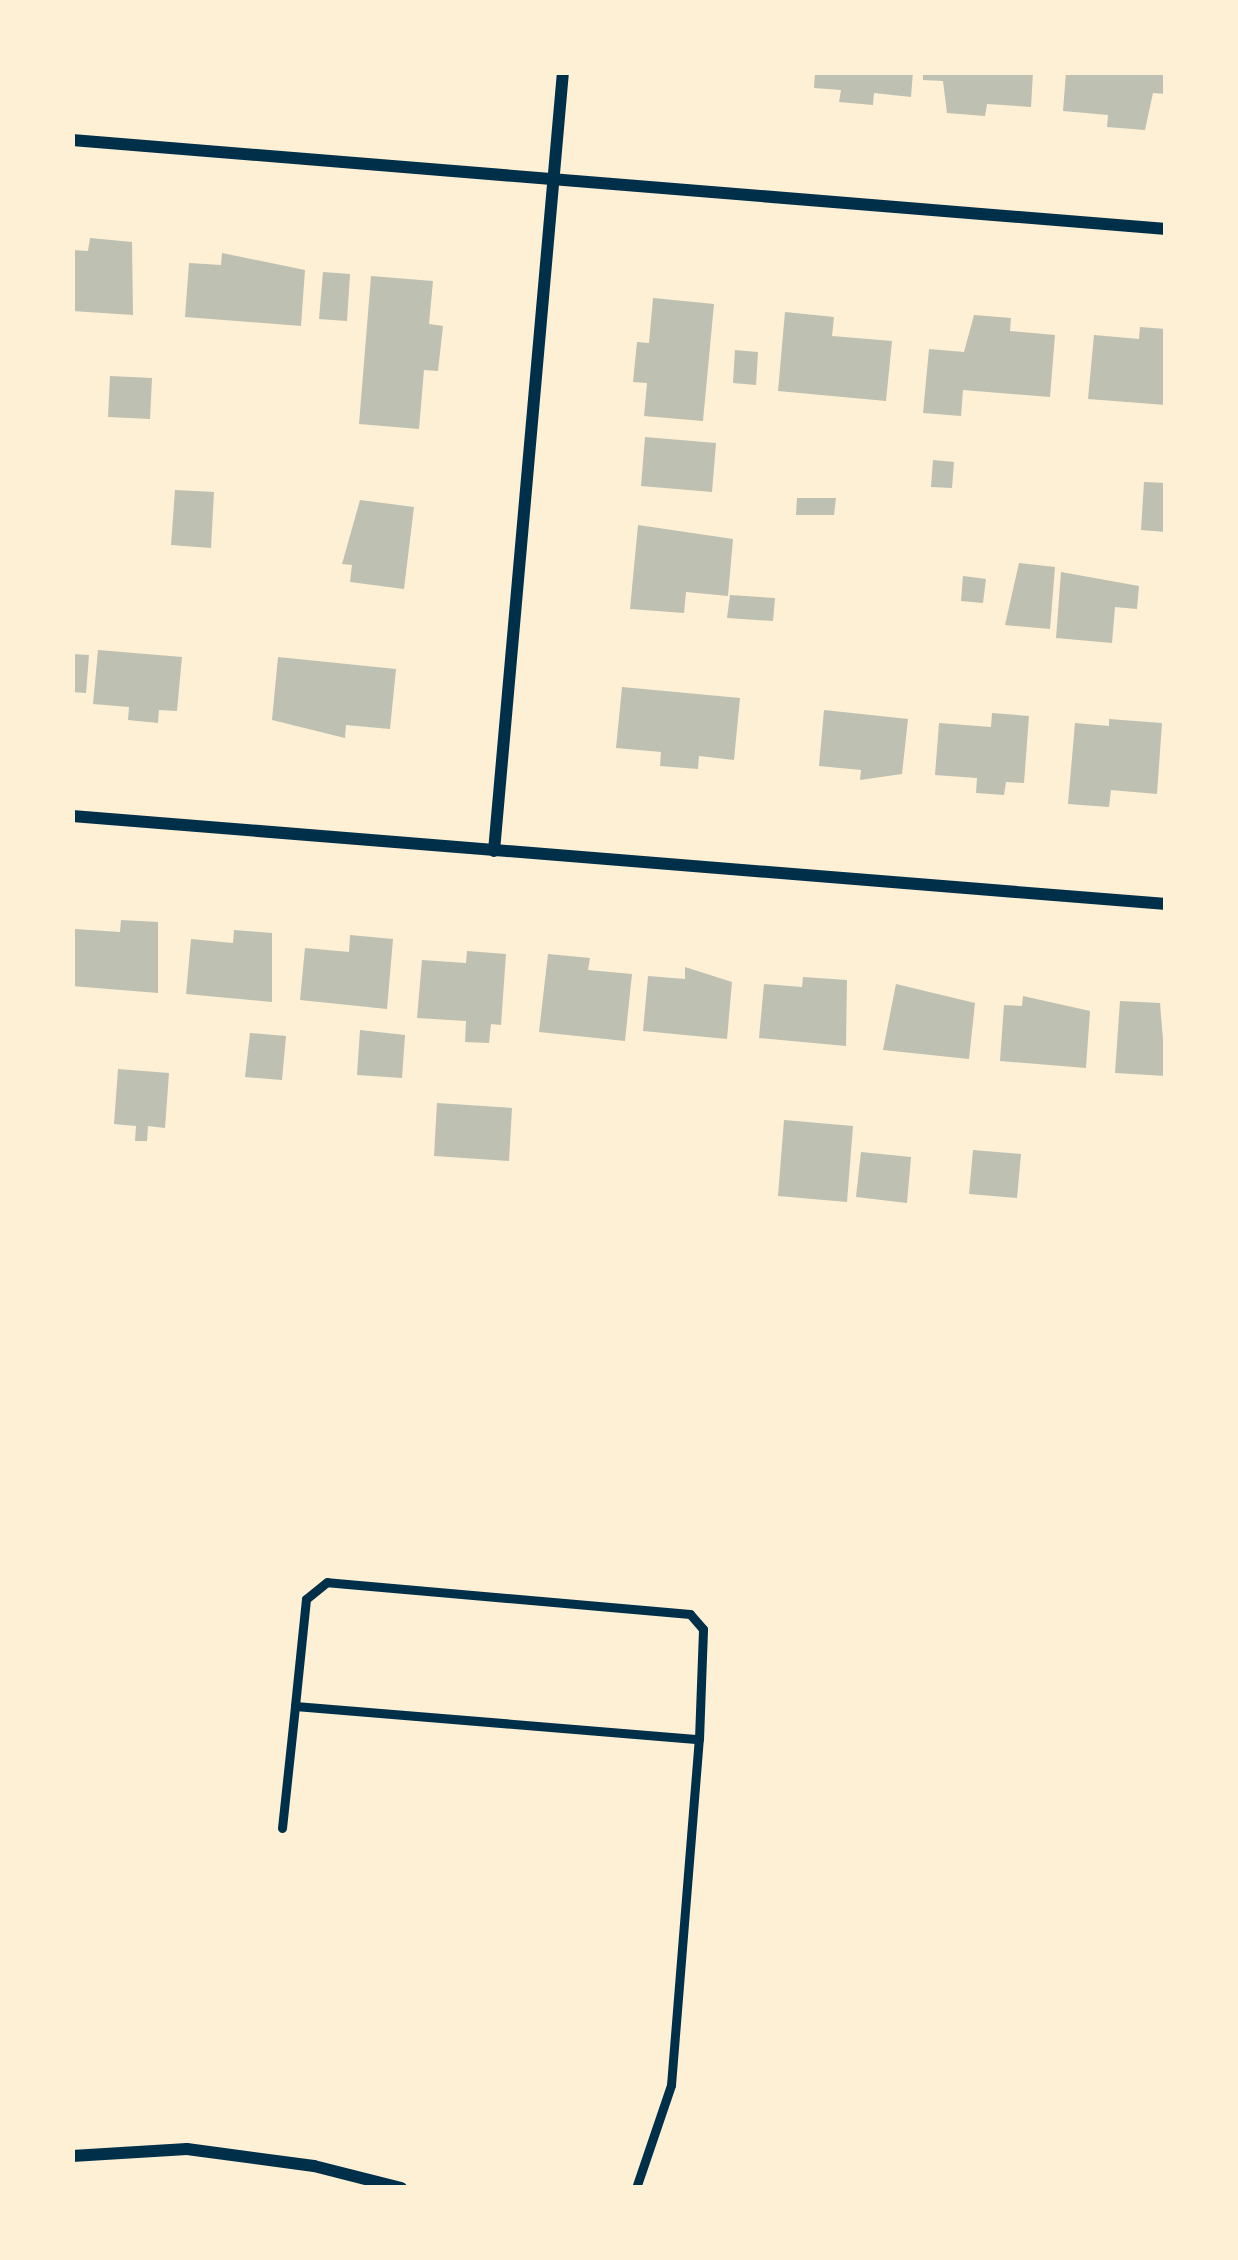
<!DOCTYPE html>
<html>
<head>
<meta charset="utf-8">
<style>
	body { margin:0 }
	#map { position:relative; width:1238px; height:2260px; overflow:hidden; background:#fdf0d5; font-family:"Open Sans",sans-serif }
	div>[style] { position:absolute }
	.building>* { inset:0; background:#bec0b2 }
	.service>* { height:9px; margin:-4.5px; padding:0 4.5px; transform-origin:4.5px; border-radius:4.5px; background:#003049 }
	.minor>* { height:12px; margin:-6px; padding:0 6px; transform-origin:6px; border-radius:6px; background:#003049 }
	span { translate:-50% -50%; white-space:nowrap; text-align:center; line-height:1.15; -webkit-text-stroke:9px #fdf0d5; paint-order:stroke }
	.frame { position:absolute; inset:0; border:75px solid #fdf0d5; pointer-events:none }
</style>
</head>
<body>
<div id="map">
	<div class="building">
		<div style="clip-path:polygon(815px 72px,913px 72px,911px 97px,874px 93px,873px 105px,839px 102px,841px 90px,814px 88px)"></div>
		<div style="clip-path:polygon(923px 72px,1033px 72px,1031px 107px,987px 104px,985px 116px,947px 113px,943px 81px,923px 80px)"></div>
		<div style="clip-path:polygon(1066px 72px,1166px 72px,1166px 94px,1153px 93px,1145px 130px,1107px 127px,1108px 115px,1063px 111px)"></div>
		<div style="clip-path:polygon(90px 238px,132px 242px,133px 315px,72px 311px,72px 250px,88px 251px)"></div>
		<div style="clip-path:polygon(222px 253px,305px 270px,301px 326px,185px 317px,189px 263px,221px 265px)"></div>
		<div style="clip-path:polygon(323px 272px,350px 274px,347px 321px,319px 319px)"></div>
		<div style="clip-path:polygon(371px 276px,433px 281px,429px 324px,443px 326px,438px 371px,424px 370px,419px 429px,359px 424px)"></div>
		<div style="clip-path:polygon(653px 298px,714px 304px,703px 421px,644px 416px,647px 383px,633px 382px,637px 342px,649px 343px)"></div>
		<div style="clip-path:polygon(785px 312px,834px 317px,832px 336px,892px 341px,886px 401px,778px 391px)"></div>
		<div style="clip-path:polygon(974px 315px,1011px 318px,1010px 331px,1055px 335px,1050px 397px,963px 390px,961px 416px,923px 413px,929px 349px,964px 352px)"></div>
		<div style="clip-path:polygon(1140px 327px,1166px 329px,1166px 405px,1088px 399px,1094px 335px,1139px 339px)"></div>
		<div style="clip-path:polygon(735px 350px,758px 352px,756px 385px,733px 383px)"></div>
		<div style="clip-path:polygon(110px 376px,152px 378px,150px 419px,108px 417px)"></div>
		<div style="clip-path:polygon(645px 437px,716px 443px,712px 492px,641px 486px)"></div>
		<div style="clip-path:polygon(933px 460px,954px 462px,952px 488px,931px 487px)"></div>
		<div style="clip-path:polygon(1144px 482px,1166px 483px,1166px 532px,1141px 530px)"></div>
		<div style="clip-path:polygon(175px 490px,214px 492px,211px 548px,171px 545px)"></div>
		<div style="clip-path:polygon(797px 498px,836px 498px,834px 515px,796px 515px)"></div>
		<div style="clip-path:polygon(360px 500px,414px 507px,404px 589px,350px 582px,352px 565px,342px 564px)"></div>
		<div style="clip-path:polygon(638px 525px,733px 539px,728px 596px,686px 592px,684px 613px,630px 609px)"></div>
		<div style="clip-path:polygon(1019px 563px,1055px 567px,1050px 629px,1005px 625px)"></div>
		<div style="clip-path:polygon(1061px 572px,1139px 586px,1137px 609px,1115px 607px,1112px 643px,1056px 638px)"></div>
		<div style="clip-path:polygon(963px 576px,986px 579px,983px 603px,961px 601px)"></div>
		<div style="clip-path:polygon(730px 595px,775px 598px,773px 621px,727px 618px)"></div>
		<div style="clip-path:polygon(98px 650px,182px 657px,177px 711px,159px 710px,158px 723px,128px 720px,129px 707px,93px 704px)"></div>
		<div style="clip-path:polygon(72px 654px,89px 655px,86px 693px,72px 692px)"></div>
		<div style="clip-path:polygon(278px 657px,396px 669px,390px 729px,346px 725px,345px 738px,272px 720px)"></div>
		<div style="clip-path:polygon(622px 687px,740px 698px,734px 760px,699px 756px,698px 769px,660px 766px,661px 752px,616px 748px)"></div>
		<div style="clip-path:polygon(824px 710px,908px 719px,902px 774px,860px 780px,861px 770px,819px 766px)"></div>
		<div style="clip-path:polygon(992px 713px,1029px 716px,1024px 783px,1006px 782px,1004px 795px,976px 793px,977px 778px,935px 775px,939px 723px,991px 727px)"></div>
		<div style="clip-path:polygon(1109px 719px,1162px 723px,1157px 794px,1111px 790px,1109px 807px,1068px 804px,1075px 723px,1109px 726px)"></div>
		<div style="clip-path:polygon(121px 920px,158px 922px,158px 993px,72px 986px,75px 929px,120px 932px)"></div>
		<div style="clip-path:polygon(234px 930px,272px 933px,272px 1002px,186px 994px,191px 939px,233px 943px)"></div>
		<div style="clip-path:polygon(350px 935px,393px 939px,387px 1009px,300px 1000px,305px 948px,349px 952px)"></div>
		<div style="clip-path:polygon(467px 951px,506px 954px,501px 1025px,491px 1024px,489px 1043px,465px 1042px,466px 1021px,417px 1018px,422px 960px,466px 963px)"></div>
		<div style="clip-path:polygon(548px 954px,590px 958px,588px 970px,632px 974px,625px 1041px,539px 1032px)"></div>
		<div style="clip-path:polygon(685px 967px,732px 982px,727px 1039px,643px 1031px,648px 976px,685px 979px)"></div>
		<div style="clip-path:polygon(803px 977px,847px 980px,846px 1046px,759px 1038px,764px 984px,802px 987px)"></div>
		<div style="clip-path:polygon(896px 984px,975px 1003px,969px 1059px,883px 1050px)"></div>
		<div style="clip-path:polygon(1023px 996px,1090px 1011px,1086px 1068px,1000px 1061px,1004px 1005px,1022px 1006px)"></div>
		<div style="clip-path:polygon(1120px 1001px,1160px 1003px,1166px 1076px,1115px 1073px)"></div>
		<div style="clip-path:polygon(360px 1030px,405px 1035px,402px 1078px,357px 1075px)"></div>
		<div style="clip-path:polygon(250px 1033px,286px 1036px,282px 1080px,245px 1077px)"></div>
		<div style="clip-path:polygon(118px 1069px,169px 1073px,165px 1128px,148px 1126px,147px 1141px,135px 1141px,136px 1126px,114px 1124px)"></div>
		<div style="clip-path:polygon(437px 1103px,512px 1108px,509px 1161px,434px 1156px)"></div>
		<div style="clip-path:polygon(784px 1120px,853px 1126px,847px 1202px,778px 1196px)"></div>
		<div style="clip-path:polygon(973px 1150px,1021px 1154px,1017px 1198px,969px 1194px)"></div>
		<div style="clip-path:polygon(861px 1152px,911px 1157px,907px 1203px,856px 1197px)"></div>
	</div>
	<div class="service">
		<div style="left:282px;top:1828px;width:123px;rotate:-83.9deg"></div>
		<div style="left:636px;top:2188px;width:109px;rotate:-71.2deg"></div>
		<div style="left:671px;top:2085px;width:347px;rotate:-85.4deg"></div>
		<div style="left:699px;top:1739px;width:110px;rotate:-87.9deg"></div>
		<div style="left:703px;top:1629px;width:20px;rotate:-131deg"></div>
		<div style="left:690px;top:1614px;width:364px;rotate:-175deg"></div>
		<div style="left:327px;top:1582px;width:27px;rotate:141deg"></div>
		<div style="left:306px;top:1599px;width:108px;rotate:95.9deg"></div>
		<div style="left:295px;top:1706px;width:405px;rotate:4.7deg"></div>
	</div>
	<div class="minor">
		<div style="left:72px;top:140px;width:1098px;rotate:4.65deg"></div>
		<div style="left:72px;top:816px;width:1098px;rotate:4.6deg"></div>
		<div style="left:494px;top:851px;width:782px;rotate:-84.94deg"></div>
		<div style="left:72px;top:2156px;width:115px;rotate:-3.5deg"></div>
		<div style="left:187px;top:2149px;width:128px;rotate:7.6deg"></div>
		<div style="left:314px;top:2166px;width:90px;rotate:14.2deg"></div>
	</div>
	<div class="frame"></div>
</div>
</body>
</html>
